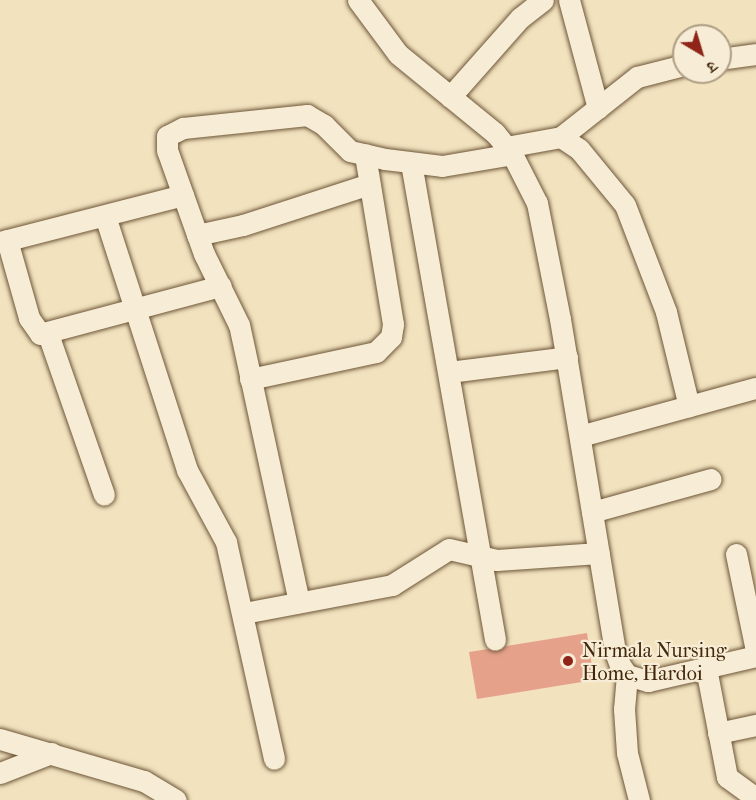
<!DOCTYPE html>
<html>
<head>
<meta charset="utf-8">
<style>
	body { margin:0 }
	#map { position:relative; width:756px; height:800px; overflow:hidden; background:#f2e2be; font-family:"IM FELL French Canon","Noto Serif Devanagari",serif }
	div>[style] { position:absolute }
	.building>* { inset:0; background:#e6a18b }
	.roads { filter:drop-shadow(0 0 2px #6d5638) drop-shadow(0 0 2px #6d5638) }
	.minor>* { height:21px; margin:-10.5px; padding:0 10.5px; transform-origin:10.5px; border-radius:10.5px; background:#f7ecd5 }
	.dots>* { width:16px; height:16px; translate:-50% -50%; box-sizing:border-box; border:3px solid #f7ecd5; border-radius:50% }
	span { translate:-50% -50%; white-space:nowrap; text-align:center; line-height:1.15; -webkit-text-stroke:4.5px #f7ecd5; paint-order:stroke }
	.poi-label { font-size:20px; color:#41280c }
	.left { translate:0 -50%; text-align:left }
	.north { position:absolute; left:672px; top:24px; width:60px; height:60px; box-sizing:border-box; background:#f7ecd5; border:2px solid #ae9e85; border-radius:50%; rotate:142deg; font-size:16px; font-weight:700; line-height:24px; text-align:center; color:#41280c }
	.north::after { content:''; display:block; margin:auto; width:21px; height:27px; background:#8f2418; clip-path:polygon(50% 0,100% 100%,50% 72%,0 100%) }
</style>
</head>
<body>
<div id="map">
	<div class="building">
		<div style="clip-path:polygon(587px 633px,594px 680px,477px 699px,469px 652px)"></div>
	</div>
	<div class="roads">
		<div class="minor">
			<div style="left:358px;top:0;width:67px;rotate:53.5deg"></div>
			<div style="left:398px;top:54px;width:125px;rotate:39.2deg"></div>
			<div style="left:495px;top:133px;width:27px;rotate:51deg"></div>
			<div style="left:512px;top:154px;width:55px;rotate:63deg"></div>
			<div style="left:537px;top:203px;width:118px;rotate:78.8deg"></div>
			<div style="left:560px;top:319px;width:338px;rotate:80.6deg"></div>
			<div style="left:615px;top:652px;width:14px;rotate:69deg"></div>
			<div style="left:620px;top:665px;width:12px;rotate:55deg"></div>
			<div style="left:627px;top:675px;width:22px;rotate:16deg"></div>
			<div style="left:648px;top:681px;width:111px;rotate:-13deg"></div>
			<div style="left:569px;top:0;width:112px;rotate:75deg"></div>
			<div style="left:720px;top:59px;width:36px;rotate:-8deg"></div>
			<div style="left:450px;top:97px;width:106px;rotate:-48.5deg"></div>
			<div style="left:520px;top:18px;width:29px;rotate:-38deg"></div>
			<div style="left:561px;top:137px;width:97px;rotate:-38.3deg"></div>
			<div style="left:637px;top:77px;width:49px;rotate:-14.3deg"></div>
			<div style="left:506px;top:147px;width:56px;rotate:-10.3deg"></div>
			<div style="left:561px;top:137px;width:22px;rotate:34deg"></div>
			<div style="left:579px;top:149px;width:72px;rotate:50.6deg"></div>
			<div style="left:625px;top:205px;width:115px;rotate:69deg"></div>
			<div style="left:666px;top:312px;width:97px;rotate:76.3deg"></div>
			<div style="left:411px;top:163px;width:484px;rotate:80deg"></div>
			<div style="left:105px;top:216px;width:267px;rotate:72.1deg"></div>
			<div style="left:187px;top:470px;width:82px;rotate:61.6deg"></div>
			<div style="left:226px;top:542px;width:222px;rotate:77.5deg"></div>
			<div style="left:197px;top:235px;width:47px;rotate:-12.3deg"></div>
			<div style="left:243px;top:225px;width:133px;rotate:-18deg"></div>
			<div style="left:7px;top:240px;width:81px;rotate:74.2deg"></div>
			<div style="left:29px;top:318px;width:19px;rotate:55deg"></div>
			<div style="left:40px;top:334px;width:187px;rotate:-14.9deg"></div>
			<div style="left:0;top:242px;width:189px;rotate:-14.4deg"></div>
			<div style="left:48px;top:334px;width:170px;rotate:70.8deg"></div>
			<div style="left:449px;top:372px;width:119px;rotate:-7.2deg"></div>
			<div style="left:250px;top:379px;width:129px;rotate:-12.1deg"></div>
			<div style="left:376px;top:352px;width:21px;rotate:-45deg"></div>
			<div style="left:391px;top:337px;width:13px;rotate:-81deg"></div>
			<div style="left:393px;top:324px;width:172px;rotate:-99.4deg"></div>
			<div style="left:580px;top:436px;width:182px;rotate:-15.3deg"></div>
			<div style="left:592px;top:512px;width:123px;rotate:-15.5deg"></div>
			<div style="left:736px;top:554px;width:99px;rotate:78.3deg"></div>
			<div style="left:299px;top:602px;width:283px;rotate:-102.2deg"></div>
			<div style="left:239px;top:325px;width:79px;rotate:-116.2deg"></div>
			<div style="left:204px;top:254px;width:110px;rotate:-109.6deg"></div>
			<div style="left:167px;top:150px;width:14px;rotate:-90deg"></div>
			<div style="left:167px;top:136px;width:18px;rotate:-27deg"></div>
			<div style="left:183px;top:128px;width:125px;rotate:-6deg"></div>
			<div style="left:307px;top:115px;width:20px;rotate:30deg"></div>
			<div style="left:324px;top:125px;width:37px;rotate:45deg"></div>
			<div style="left:350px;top:151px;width:36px;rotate:13deg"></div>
			<div style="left:385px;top:159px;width:57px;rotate:7deg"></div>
			<div style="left:442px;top:166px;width:71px;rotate:-9.7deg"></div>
			<div style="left:244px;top:613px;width:151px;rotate:-10.7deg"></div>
			<div style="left:392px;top:585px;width:67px;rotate:-32.3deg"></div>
			<div style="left:449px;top:549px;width:49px;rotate:12.9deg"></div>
			<div style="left:497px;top:560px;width:102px;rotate:-3.9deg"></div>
			<div style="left:706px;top:668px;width:111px;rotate:79.1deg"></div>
			<div style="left:727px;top:777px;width:36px;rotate:36deg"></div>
			<div style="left:627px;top:675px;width:34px;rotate:95deg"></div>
			<div style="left:624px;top:709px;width:44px;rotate:86.1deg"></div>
			<div style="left:627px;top:753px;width:49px;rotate:75.7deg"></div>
			<div style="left:718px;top:733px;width:39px;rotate:-12deg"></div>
			<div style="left:0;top:739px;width:150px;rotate:16.3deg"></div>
			<div style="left:144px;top:781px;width:37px;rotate:31deg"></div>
			<div style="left:0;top:773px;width:55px;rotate:-21.4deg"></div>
		</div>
	</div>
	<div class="dots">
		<div style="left:568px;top:661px;background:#8f2418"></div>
	</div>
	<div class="poi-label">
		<span class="left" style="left:582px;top:662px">Nirmala Nursing<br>Home, Hardoi</span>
	</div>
	<div class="north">उ</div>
</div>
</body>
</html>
